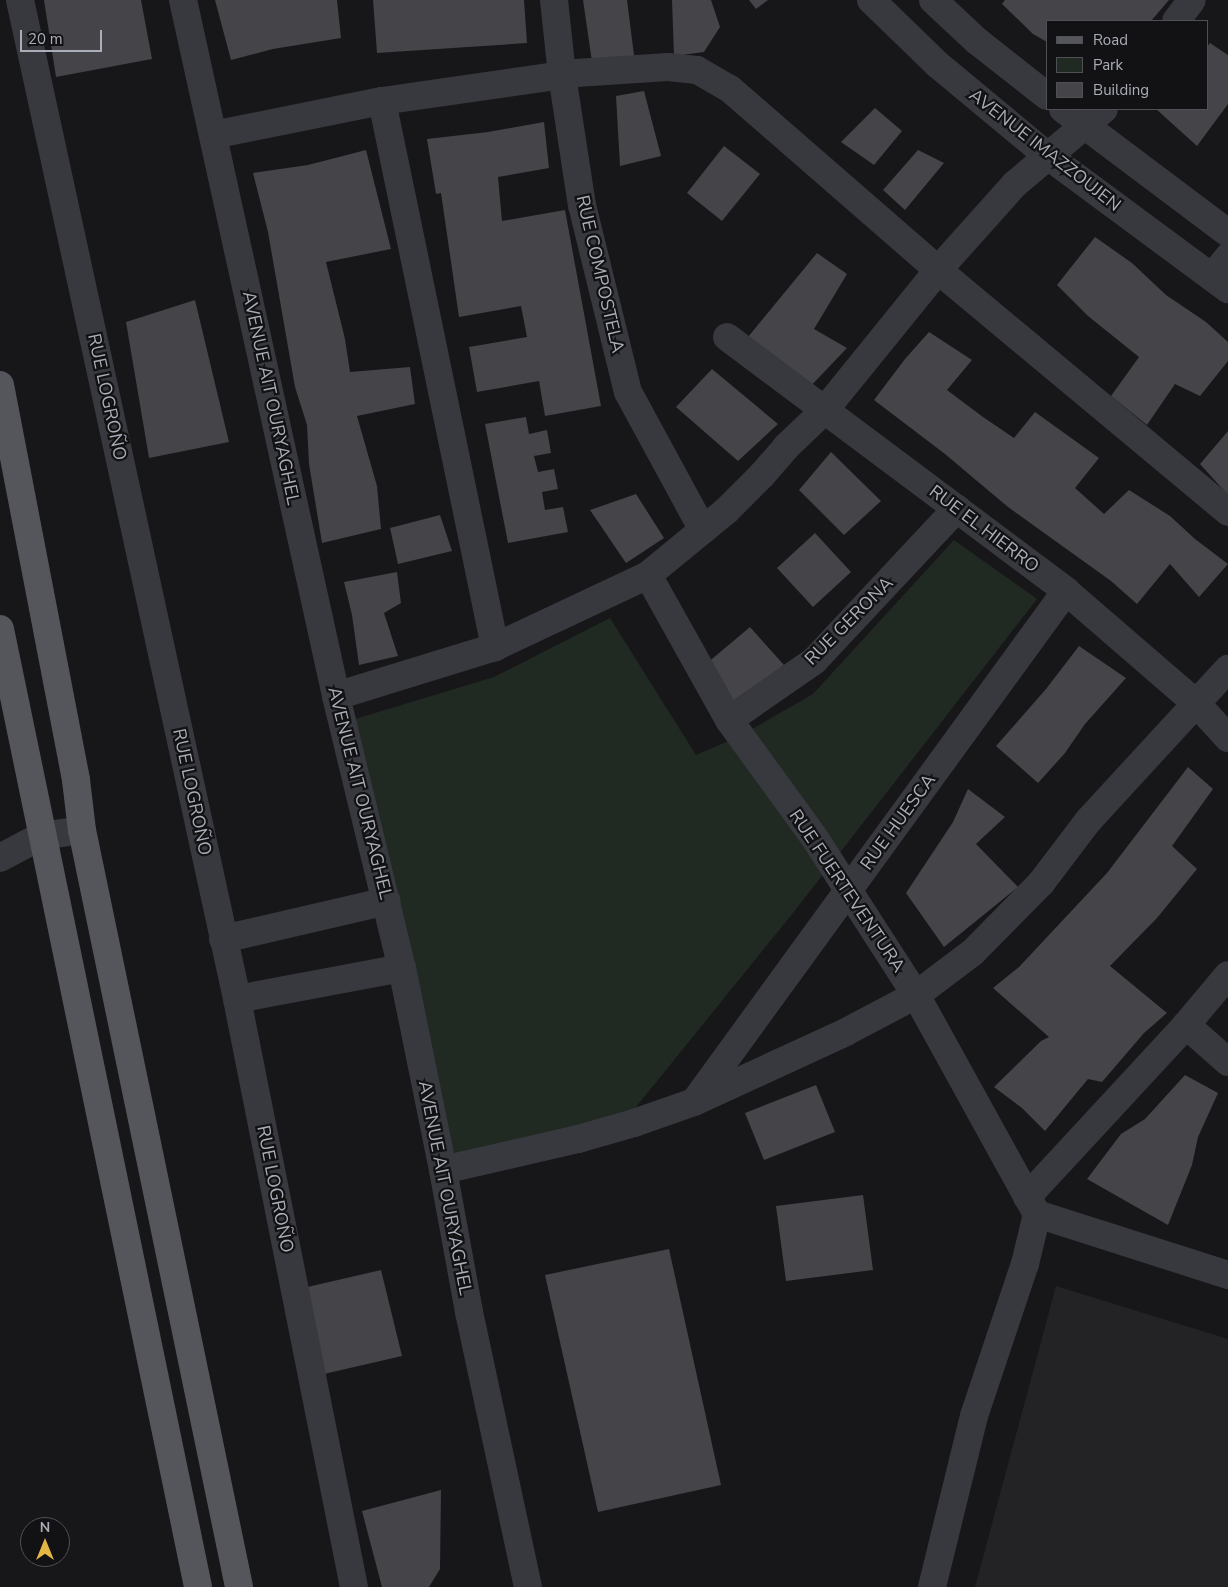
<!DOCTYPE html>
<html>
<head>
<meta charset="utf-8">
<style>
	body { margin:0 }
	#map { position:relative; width:1228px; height:1587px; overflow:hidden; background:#171719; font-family:"Nunito Sans",sans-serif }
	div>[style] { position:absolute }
	.built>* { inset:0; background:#232326 }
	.green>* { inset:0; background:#212923 }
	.building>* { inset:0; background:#444449 }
	.minor>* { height:28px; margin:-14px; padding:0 14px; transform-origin:14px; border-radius:14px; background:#38393e }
	.major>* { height:28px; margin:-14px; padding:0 14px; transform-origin:14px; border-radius:14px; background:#55565c }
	span { translate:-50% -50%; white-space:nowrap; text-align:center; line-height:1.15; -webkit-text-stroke:4.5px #121214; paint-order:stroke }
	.street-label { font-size:18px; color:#aaaeb8 }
	.legend { position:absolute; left:1046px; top:20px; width:162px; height:90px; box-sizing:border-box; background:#121214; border:1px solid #4f5056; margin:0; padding:6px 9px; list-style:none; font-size:15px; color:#aaaeb8 }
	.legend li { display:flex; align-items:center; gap:10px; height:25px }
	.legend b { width:25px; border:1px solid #4f5056 }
	.north { position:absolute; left:20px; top:1517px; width:50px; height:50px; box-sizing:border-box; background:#121214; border:1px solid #4f5056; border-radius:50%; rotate:0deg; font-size:14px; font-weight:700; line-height:20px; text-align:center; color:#aaaeb8 }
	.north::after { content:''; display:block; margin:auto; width:18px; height:22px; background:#e4b744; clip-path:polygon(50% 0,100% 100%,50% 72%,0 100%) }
	.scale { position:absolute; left:20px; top:30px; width:82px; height:22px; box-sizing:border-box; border:2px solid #aaaeb8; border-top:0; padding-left:6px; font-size:15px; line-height:18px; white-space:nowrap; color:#aaaeb8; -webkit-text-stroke:4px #121214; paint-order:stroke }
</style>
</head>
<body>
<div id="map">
	<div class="built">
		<div style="clip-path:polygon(1056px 1286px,1228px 1339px,1228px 1587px,975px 1587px)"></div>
	</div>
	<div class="green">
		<div style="clip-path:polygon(954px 540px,1037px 599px,793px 913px,632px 1112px,437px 1167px,342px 723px,494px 677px,610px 618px,696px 755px,740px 736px,813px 694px)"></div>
	</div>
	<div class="building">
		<div style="clip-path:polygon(44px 0,141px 0,152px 59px,56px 77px)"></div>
		<div style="clip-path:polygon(215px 0,337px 0,341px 38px,273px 49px,231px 60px)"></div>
		<div style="clip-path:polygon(373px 0,524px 0,527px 43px,377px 53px)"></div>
		<div style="clip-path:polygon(583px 0,627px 0,635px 63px,592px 62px)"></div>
		<div style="clip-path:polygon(672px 0,711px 0,720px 27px,704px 52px,674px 56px)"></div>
		<div style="clip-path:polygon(749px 0,768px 0,756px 9px)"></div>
		<div style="clip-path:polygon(1005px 0,1169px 0,1151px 21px,1047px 21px,1047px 42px,1033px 34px,1002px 4px)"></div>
		<div style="clip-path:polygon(1210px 43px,1228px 55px,1228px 104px,1197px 146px,1156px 109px,1207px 109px,1207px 47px)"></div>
		<div style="clip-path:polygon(644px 91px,661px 156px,620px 166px,616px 96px)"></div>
		<div style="clip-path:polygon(875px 108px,902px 131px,874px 165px,841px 142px)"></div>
		<div style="clip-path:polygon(544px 122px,549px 168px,498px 177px,502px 221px,565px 210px,601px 406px,545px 416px,539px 381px,477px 392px,469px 347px,527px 337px,521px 306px,459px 317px,441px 193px,436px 194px,427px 139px,488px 132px)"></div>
		<div style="clip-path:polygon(724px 146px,760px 174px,722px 221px,687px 193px)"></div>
		<div style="clip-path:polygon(366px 150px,391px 249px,326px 262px,345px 339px,350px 372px,410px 367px,415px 404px,357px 416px,377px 486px,381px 529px,322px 543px,309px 464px,307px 425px,295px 387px,268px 232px,253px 173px,308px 165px)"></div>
		<div style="clip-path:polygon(918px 150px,944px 163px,905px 210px,883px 190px)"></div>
		<div style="clip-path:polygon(1095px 237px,1132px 263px,1166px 295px,1206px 322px,1228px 342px,1228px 361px,1200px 396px,1175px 384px,1147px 425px,1111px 396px,1139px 357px,1088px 316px,1057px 285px)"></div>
		<div style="clip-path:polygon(817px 253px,847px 274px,814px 329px,847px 348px,806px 391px,748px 337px)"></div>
		<div style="clip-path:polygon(195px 300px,229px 442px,149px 458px,126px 322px)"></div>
		<div style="clip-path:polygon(929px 332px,972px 360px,947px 390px,983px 417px,1014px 438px,1035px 412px,1099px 458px,1075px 488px,1104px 514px,1129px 490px,1170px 516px,1195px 539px,1228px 564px,1199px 597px,1170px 564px,1137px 604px,1111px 581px,1008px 507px,945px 454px,874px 400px,905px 359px)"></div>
		<div style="clip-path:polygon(712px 369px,778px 424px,738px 461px,676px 407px)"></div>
		<div style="clip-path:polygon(526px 417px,529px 434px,547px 430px,551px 453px,534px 456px,538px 472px,554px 469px,558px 489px,542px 492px,545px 510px,563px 507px,568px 532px,508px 543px,485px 424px)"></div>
		<div style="clip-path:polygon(1228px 431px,1228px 495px,1200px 464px)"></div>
		<div style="clip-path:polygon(831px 452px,881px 501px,844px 535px,799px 490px)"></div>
		<div style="clip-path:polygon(636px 494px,664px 538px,626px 563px,590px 510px)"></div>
		<div style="clip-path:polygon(440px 515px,452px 551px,398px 564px,390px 528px)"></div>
		<div style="clip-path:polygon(815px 533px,851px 572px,813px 607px,777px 568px)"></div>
		<div style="clip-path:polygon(397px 572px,401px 603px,384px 613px,398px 656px,359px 665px,352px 615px,344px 582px)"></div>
		<div style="clip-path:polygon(750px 627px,784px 665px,735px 706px,706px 664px)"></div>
		<div style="clip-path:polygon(1079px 646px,1126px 678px,1085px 724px,1065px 753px,1038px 783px,996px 746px,1046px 689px)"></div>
		<div style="clip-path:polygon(1188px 767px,1213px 789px,1172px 846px,1197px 869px,1157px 918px,1110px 966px,1167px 1013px,1144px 1033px,1102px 1082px,1088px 1079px,1045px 1131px,1022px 1108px,994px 1087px,1041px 1041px,1049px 1037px,993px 988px,1019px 967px,1107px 873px)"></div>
		<div style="clip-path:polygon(968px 789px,1005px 817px,976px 844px,1018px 887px,944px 947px,906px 893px,953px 822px)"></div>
		<div style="clip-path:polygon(1185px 1075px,1218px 1093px,1198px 1137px,1192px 1165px,1168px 1225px,1087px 1179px,1121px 1134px,1145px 1119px)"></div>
		<div style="clip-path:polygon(816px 1085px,835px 1132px,764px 1160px,745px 1113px)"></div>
		<div style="clip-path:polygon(863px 1195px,873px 1270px,786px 1281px,776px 1206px)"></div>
		<div style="clip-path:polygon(669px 1249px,721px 1485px,598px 1512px,545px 1275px)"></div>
		<div style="clip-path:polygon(381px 1270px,402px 1356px,324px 1374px,303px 1288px)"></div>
		<div style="clip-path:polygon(441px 1490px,440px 1569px,429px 1587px,382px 1587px,362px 1511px)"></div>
	</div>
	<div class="minor">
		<div style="left:20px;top:0;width:1022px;rotate:77.74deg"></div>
		<div style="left:237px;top:999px;width:600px;rotate:78.75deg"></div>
		<div style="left:183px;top:0;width:713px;rotate:77.6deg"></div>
		<div style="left:336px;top:696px;width:280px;rotate:76.4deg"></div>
		<div style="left:402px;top:968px;width:206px;rotate:78.5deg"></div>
		<div style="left:443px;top:1170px;width:144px;rotate:79.6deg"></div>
		<div style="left:469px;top:1312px;width:281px;rotate:77.9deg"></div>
		<div style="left:554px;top:0;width:75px;rotate:83.9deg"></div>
		<div style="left:562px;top:75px;width:132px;rotate:81.3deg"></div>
		<div style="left:582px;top:205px;width:193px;rotate:76.2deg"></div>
		<div style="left:628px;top:392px;width:157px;rotate:61.5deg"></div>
		<div style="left:871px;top:0;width:92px;rotate:44.1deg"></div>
		<div style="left:937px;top:64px;width:144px;rotate:39.7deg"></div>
		<div style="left:1048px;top:156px;width:224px;rotate:36.5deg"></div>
		<div style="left:933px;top:0;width:60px;rotate:43deg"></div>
		<div style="left:977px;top:41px;width:89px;rotate:38.2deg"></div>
		<div style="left:1176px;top:21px;width:26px;rotate:-53deg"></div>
		<div style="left:382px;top:101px;width:558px;rotate:78.31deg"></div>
		<div style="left:1063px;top:109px;width:206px;rotate:36.9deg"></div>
		<div style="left:213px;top:135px;width:172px;rotate:-11.4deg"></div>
		<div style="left:382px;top:101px;width:196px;rotate:-8.2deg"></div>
		<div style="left:576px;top:73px;width:92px;rotate:-3.7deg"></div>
		<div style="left:668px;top:67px;width:29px;rotate:6deg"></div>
		<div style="left:697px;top:70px;width:38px;rotate:30deg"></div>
		<div style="left:730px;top:89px;width:276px;rotate:41deg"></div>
		<div style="left:938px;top:270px;width:378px;rotate:39.8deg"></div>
		<div style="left:1212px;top:277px;width:26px;rotate:-51deg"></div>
		<div style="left:727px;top:337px;width:424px;rotate:36.8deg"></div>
		<div style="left:1066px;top:591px;width:173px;rotate:40.8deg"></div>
		<div style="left:1197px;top:704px;width:46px;rotate:47.6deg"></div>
		<div style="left:648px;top:575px;width:166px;rotate:60.8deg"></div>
		<div style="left:729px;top:720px;width:145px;rotate:54deg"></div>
		<div style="left:814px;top:837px;width:188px;rotate:57.2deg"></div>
		<div style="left:916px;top:995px;width:250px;rotate:61.1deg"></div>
		<div style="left:336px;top:696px;width:166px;rotate:-17.1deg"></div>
		<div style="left:495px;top:647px;width:169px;rotate:-25.2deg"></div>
		<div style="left:648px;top:575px;width:101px;rotate:-39.4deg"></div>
		<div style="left:726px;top:511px;width:51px;rotate:-45deg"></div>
		<div style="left:762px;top:475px;width:37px;rotate:-49deg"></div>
		<div style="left:786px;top:447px;width:52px;rotate:-43.5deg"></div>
		<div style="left:824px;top:411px;width:181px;rotate:-51deg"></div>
		<div style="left:938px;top:270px;width:115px;rotate:-48.2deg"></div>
		<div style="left:1015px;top:184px;width:116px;rotate:-40.1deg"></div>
		<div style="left:729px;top:720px;width:103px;rotate:-34.8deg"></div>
		<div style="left:814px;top:661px;width:209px;rotate:-46.9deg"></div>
		<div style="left:0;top:858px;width:47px;rotate:-28.2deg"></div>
		<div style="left:41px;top:836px;width:41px;rotate:-8.3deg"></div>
		<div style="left:223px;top:939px;width:168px;rotate:-13deg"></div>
		<div style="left:237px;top:999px;width:168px;rotate:-10.6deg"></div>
		<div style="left:1186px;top:1025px;width:56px;rotate:41.4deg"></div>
		<div style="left:695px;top:1101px;width:631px;rotate:-53.97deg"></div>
		<div style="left:443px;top:1170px;width:139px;rotate:-12.9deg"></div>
		<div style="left:578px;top:1139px;width:58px;rotate:-15.9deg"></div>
		<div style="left:634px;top:1123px;width:64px;rotate:-19.3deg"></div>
		<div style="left:694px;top:1102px;width:167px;rotate:-24.7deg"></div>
		<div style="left:846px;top:1032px;width:79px;rotate:-27.9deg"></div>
		<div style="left:916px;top:995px;width:71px;rotate:-37deg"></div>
		<div style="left:973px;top:952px;width:97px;rotate:-45.4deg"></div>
		<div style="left:1041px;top:883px;width:78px;rotate:-52.8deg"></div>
		<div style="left:1088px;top:821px;width:207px;rotate:-47.4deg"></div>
		<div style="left:1027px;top:1197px;width:234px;rotate:-47.2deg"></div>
		<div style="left:1186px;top:1025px;width:65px;rotate:-50deg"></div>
		<div style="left:1037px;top:1214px;width:201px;rotate:17.7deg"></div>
		<div style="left:932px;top:1587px;width:176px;rotate:-76.2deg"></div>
		<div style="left:974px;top:1416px;width:160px;rotate:-71.5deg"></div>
		<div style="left:1025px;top:1264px;width:51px;rotate:-76.5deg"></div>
	</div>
	<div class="major">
		<div style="left:0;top:385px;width:402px;rotate:79.1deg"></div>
		<div style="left:76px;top:780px;width:50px;rotate:83.2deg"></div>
		<div style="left:82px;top:830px;width:773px;rotate:78.28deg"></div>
		<div style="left:0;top:629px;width:978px;rotate:78.32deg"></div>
	</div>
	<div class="street-label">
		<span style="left:1045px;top:150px;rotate:38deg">AVENUE IMAZZOUJEN</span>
		<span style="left:600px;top:274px;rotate:77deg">RUE COMPOSTELA</span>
		<span style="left:107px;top:397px;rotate:78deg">RUE LOGROÑO</span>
		<span style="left:271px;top:398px;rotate:78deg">AVENUE AIT OURYAGHEL</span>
		<span style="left:984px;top:529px;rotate:37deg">RUE EL HIERRO</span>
		<span style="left:849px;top:621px;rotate:-45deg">RUE GERONA</span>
		<span style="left:192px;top:792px;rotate:78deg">RUE LOGROÑO</span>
		<span style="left:360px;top:793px;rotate:76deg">AVENUE AIT OURYAGHEL</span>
		<span style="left:898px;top:822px;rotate:-54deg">RUE HUESCA</span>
		<span style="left:847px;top:891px;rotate:56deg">RUE FUERTEVENTURA</span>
		<span style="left:445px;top:1188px;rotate:79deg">AVENUE AIT OURYAGHEL</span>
		<span style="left:275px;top:1189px;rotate:79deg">RUE LOGROÑO</span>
	</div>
	<ul class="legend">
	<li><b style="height:6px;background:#55565c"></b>Road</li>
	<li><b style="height:14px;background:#212923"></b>Park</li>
	<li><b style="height:14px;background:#444449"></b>Building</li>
	</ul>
	<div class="north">N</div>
	<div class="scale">20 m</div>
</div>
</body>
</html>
